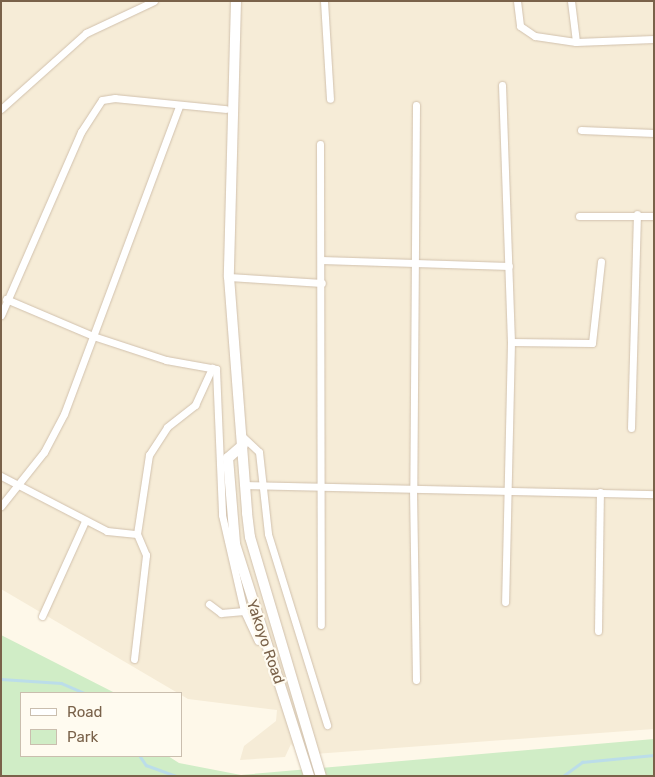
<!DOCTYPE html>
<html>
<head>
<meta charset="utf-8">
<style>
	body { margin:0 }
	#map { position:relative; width:655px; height:777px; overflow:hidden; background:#fef8e9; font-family:Rubik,sans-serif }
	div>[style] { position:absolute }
	.residential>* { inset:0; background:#f6ecd7 }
	.green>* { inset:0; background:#d0edc6 }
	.stream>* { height:2.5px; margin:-1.25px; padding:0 1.25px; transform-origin:1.25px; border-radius:1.25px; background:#bbdde9 }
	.roads { filter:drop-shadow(0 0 1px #d1c1ad) drop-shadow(0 0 1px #d1c1ad) }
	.street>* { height:7px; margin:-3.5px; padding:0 3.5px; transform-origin:3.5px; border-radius:3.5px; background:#fff }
	.secondary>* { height:10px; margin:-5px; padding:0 5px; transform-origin:5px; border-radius:5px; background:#fff }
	span { translate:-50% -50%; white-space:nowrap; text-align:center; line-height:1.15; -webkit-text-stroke:4.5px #fffbf0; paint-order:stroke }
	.street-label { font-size:15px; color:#7a624a }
	.frame { position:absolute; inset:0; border:2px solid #7a624a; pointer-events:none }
	.legend { position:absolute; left:20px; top:692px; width:162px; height:65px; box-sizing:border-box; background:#fffbf0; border:1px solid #cabeae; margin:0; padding:6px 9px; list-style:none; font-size:15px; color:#7a624a }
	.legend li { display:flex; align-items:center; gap:10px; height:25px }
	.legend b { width:25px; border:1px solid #cabeae }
</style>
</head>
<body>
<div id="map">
	<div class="residential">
		<div style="clip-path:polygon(1px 1px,654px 1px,654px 729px,301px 755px,291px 744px,285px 757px,240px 760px,244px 746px,276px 721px,277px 710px,188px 699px,1px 589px)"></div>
	</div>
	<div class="green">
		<div style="clip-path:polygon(1px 635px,115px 693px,21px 693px,21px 756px,168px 756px,179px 763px,241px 775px,654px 739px,654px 776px,1px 776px)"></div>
	</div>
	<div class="stream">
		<div style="left:1px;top:679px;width:60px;rotate:3.8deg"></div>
		<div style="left:61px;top:683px;width:26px;rotate:23deg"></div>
		<div style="left:140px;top:756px;width:11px;rotate:56deg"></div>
		<div style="left:146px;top:765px;width:33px;rotate:20deg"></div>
		<div style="left:563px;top:776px;width:24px;rotate:-36deg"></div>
		<div style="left:582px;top:762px;width:72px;rotate:-5.6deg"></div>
	</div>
	<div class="roads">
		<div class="street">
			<div style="left:324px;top:1px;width:98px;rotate:86.5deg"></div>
			<div style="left:517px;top:1px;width:25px;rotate:83deg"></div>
			<div style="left:520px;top:26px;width:18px;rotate:34deg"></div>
			<div style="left:535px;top:36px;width:41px;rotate:8.3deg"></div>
			<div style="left:576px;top:42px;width:78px;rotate:-2.2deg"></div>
			<div style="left:571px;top:1px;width:41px;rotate:83deg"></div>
			<div style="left:502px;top:85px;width:257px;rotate:88deg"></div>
			<div style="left:511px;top:342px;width:260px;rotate:91.3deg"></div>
			<div style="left:416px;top:105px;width:384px;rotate:90.4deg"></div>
			<div style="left:413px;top:489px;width:191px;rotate:89.1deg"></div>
			<div style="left:1px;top:109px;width:114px;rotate:-41.8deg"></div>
			<div style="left:86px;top:33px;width:75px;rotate:-25.2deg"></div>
			<div style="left:581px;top:130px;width:73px;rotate:2.4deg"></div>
			<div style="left:320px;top:144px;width:481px;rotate:89.9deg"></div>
			<div style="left:579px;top:216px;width:75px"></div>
			<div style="left:321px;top:260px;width:188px;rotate:1.8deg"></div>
			<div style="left:229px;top:277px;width:93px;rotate:3.7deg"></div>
			<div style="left:6px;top:299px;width:95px;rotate:23deg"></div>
			<div style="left:93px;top:336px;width:77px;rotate:18.2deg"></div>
			<div style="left:166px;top:360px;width:51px;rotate:10.2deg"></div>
			<div style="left:216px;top:369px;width:146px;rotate:87.6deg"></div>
			<div style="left:222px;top:515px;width:98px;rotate:77.1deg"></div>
			<div style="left:244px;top:611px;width:33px;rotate:65deg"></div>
			<div style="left:1px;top:315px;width:200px;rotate:-66.4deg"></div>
			<div style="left:81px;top:132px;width:38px;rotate:-57deg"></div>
			<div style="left:102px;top:100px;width:13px;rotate:-9deg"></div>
			<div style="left:115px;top:98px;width:111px;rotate:5.7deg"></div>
			<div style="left:511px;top:342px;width:81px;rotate:0.7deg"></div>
			<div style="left:592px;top:343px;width:82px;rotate:-83.7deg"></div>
			<div style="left:631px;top:428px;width:214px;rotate:-88.4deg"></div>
			<div style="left:242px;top:436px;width:23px;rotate:43deg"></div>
			<div style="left:259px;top:452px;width:82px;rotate:83.7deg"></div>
			<div style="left:268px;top:534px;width:200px;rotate:72.8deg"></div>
			<div style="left:1px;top:476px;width:119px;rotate:27.4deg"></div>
			<div style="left:107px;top:531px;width:30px;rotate:6deg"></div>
			<div style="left:246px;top:485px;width:408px;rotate:1.3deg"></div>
			<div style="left:1px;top:506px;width:69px;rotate:-51.5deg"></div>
			<div style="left:44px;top:452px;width:43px;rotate:-62.2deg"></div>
			<div style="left:64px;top:414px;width:329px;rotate:-69.5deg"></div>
			<div style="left:209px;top:604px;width:15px;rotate:37deg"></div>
			<div style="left:221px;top:613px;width:23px;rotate:-5deg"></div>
			<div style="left:42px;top:616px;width:104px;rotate:-65.6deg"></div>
			<div style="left:598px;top:631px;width:139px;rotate:-89.2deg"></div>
			<div style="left:134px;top:659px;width:105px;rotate:-83.4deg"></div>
			<div style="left:146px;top:555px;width:23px;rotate:-113deg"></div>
			<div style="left:137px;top:534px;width:80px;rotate:-81.4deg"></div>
			<div style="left:149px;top:455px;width:33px;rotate:-57deg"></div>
			<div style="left:167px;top:427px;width:36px;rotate:-38deg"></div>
			<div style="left:195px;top:405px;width:41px;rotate:-65.3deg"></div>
		</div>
		<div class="secondary">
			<div style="left:236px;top:1px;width:276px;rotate:91.5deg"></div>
			<div style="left:229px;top:277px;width:237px;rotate:85.6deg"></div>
			<div style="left:247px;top:513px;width:24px;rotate:83deg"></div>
			<div style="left:250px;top:537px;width:249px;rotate:73.5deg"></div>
			<div style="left:243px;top:445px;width:20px;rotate:139deg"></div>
			<div style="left:228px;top:458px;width:86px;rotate:85.3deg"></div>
			<div style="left:235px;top:544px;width:244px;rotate:72.3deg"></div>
		</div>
	</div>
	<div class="street-label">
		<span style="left:265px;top:642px;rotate:71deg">Yakoyo Road</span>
	</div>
	<div class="frame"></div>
	<ul class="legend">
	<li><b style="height:6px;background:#fff"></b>Road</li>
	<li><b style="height:14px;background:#d0edc6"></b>Park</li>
	</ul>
</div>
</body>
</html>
